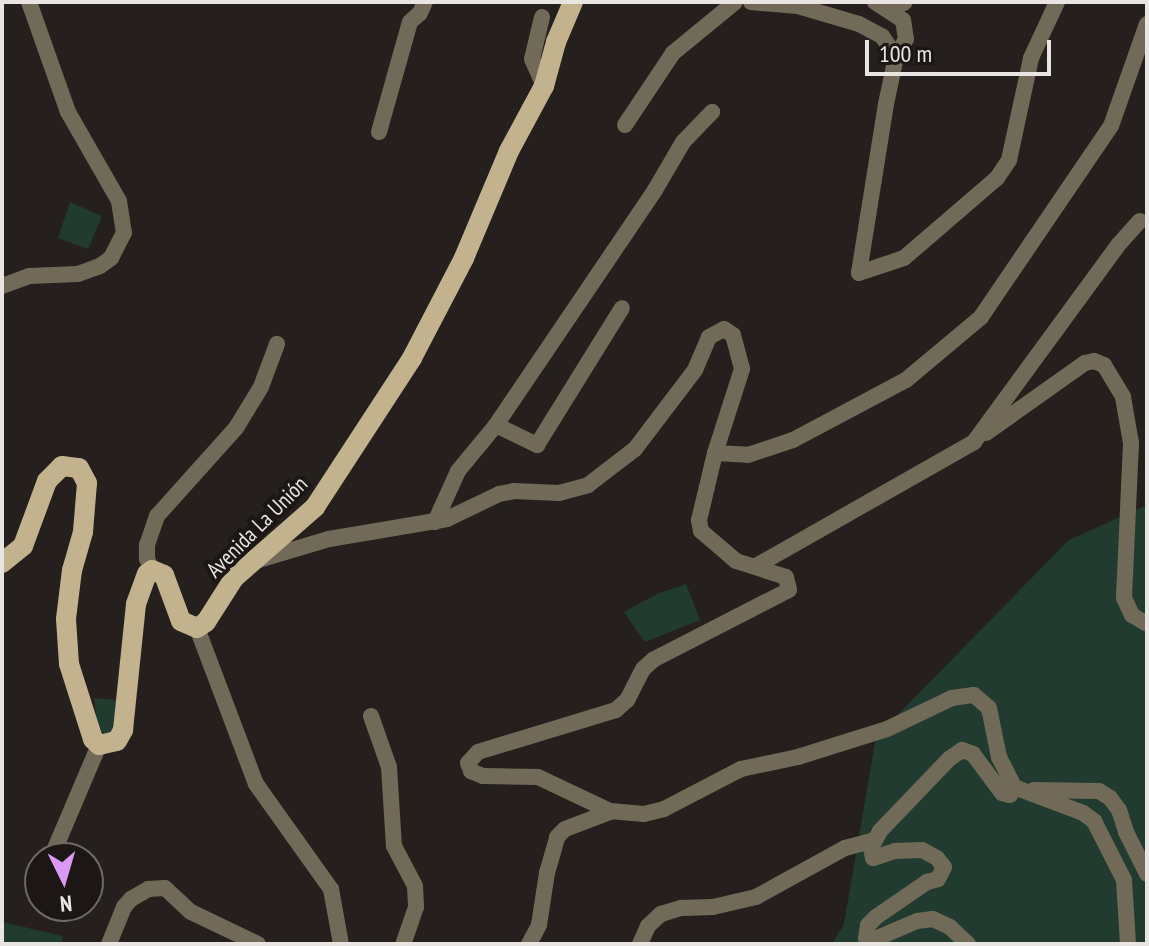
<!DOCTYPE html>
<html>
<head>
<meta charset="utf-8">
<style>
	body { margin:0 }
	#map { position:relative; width:1149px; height:946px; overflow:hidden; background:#25201e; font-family:"PT Sans Narrow",sans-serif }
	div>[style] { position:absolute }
	.green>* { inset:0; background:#223b30 }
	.minor>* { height:16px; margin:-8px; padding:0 8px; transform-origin:8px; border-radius:8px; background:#716a58 }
	.major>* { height:20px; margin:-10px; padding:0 10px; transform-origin:10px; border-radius:10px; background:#c2b38e }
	span { translate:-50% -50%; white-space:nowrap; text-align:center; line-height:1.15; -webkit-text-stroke:8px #1c1715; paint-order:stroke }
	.street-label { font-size:22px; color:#e8e5e3 }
	.frame { position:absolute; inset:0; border:4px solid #e8e5e3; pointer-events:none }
	.north { position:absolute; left:24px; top:842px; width:80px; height:80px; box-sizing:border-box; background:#1c1715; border:2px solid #6e6967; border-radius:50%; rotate:175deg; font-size:22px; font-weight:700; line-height:32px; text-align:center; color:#e8e5e3 }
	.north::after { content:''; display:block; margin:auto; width:28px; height:36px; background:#db99f5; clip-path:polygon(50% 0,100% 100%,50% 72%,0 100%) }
	.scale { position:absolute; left:865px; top:40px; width:186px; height:36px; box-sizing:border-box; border:4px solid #e8e5e3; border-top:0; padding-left:10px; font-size:24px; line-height:28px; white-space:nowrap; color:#e8e5e3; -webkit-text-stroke:6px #1c1715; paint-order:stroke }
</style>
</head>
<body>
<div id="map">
	<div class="green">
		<div style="clip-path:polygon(70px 202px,102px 216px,88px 249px,58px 238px)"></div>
		<div style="clip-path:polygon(1147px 505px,1147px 944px,832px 944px,844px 924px,876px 737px,1069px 540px)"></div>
		<div style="clip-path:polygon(686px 584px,700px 620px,645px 642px,624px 612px,657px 594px)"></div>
		<div style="clip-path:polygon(94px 698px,118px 700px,114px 732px,103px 734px,98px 730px)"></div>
		<div style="clip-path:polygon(2px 922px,63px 936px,61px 944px,2px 944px)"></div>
	</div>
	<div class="minor">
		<div style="left:751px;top:2px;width:47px;rotate:4.9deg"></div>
		<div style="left:798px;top:6px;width:64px;rotate:16.4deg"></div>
		<div style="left:859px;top:24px;width:26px;rotate:28deg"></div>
		<div style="left:882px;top:36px;width:25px;rotate:56deg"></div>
		<div style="left:875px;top:2px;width:33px;rotate:33deg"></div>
		<div style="left:903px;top:20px;width:19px;rotate:81deg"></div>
		<div style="left:906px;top:39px;width:21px;rotate:119deg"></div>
		<div style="left:896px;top:57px;width:48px;rotate:102deg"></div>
		<div style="left:886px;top:104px;width:171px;rotate:99.1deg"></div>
		<div style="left:859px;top:273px;width:47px;rotate:-18.4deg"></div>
		<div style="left:904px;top:258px;width:123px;rotate:-40.7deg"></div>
		<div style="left:997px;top:178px;width:22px;rotate:-56deg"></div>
		<div style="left:1009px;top:160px;width:104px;rotate:-77.8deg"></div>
		<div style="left:1031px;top:58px;width:62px;rotate:-65.1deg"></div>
		<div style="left:882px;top:6px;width:14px;rotate:4deg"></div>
		<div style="left:896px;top:7px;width:10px;rotate:-29deg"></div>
		<div style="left:542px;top:17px;width:43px;rotate:103.4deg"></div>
		<div style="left:532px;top:59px;width:30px;rotate:66deg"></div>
		<div style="left:625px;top:125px;width:87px;rotate:-56.3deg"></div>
		<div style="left:673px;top:53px;width:80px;rotate:-39.4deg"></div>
		<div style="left:379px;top:132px;width:114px;rotate:-74.3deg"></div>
		<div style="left:410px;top:22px;width:13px;rotate:-42deg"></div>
		<div style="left:420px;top:13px;width:12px;rotate:-66deg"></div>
		<div style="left:2px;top:286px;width:29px;rotate:-20deg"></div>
		<div style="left:29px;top:276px;width:49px;rotate:-2.3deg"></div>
		<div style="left:78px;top:274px;width:23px;rotate:-20deg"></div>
		<div style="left:100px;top:266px;width:14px;rotate:-36deg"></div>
		<div style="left:111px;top:258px;width:28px;rotate:-63deg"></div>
		<div style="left:124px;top:233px;width:32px;rotate:-99deg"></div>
		<div style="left:119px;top:201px;width:103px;rotate:-119.8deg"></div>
		<div style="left:68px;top:112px;width:117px;rotate:-109.5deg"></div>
		<div style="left:496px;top:425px;width:46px;rotate:26deg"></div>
		<div style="left:537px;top:445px;width:161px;rotate:-58.2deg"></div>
		<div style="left:986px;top:433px;width:121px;rotate:-35.3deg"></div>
		<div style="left:1085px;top:363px;width:9px;rotate:-13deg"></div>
		<div style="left:1094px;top:361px;width:11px;rotate:22deg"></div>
		<div style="left:1104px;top:365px;width:37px;rotate:59deg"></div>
		<div style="left:1123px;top:397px;width:47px;rotate:80.1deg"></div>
		<div style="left:1131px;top:443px;width:155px;rotate:92.6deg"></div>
		<div style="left:1124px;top:598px;width:19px;rotate:65deg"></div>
		<div style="left:1132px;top:615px;width:17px;rotate:31deg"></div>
		<div style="left:715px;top:453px;width:33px;rotate:3deg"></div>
		<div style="left:748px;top:455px;width:47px;rotate:-18.4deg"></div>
		<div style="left:793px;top:440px;width:128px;rotate:-28deg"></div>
		<div style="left:906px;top:380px;width:98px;rotate:-40deg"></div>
		<div style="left:981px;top:317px;width:231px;rotate:-55.8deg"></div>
		<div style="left:1111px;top:126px;width:108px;rotate:-70.6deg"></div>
		<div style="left:435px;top:522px;width:56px;rotate:-65.7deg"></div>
		<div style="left:458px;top:471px;width:60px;rotate:-50.4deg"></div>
		<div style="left:496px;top:425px;width:284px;rotate:-55.9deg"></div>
		<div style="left:655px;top:190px;width:56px;rotate:-59.7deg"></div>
		<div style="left:683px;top:142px;width:42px;rotate:-46deg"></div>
		<div style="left:255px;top:561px;width:77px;rotate:-16.6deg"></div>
		<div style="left:329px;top:539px;width:120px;rotate:-9.6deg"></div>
		<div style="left:447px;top:519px;width:58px;rotate:-25.7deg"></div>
		<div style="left:499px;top:494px;width:15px;rotate:-11deg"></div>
		<div style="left:514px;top:491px;width:45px;rotate:2.5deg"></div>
		<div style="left:559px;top:493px;width:30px;rotate:-15deg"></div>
		<div style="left:588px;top:485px;width:59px;rotate:-37.5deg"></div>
		<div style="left:635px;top:449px;width:99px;rotate:-52.8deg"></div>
		<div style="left:695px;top:370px;width:36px;rotate:-67deg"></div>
		<div style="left:709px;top:337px;width:17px;rotate:-28deg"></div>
		<div style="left:724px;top:329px;width:11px;rotate:34deg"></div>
		<div style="left:733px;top:335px;width:35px;rotate:75deg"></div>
		<div style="left:742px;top:369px;width:88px;rotate:107.8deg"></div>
		<div style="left:715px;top:453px;width:69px;rotate:103.4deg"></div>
		<div style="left:699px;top:520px;width:11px;rotate:80deg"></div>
		<div style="left:701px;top:531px;width:46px;rotate:40.6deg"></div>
		<div style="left:736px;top:561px;width:52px;rotate:17.7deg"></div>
		<div style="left:786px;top:577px;width:13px;rotate:77deg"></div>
		<div style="left:789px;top:590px;width:153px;rotate:152.8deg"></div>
		<div style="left:653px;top:660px;width:13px;rotate:138deg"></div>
		<div style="left:643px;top:669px;width:35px;rotate:117deg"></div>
		<div style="left:627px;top:700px;width:15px;rotate:138deg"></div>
		<div style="left:616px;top:710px;width:144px;rotate:163.1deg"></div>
		<div style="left:478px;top:752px;width:15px;rotate:132deg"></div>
		<div style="left:468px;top:763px;width:9px;rotate:69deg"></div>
		<div style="left:471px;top:771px;width:13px;rotate:23deg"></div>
		<div style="left:483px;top:776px;width:55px;rotate:1deg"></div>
		<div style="left:538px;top:777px;width:80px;rotate:25.3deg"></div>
		<div style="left:610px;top:811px;width:34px;rotate:5deg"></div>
		<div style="left:644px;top:814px;width:21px;rotate:-14deg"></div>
		<div style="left:664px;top:809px;width:87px;rotate:-27.5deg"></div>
		<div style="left:741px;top:769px;width:58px;rotate:-11.9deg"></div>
		<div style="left:798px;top:757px;width:93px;rotate:-17.5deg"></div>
		<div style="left:887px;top:729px;width:72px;rotate:-25.5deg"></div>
		<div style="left:952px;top:698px;width:22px;rotate:-8deg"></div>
		<div style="left:974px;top:695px;width:20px;rotate:41deg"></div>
		<div style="left:989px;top:708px;width:50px;rotate:78.5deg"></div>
		<div style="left:999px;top:757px;width:34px;rotate:63deg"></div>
		<div style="left:756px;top:566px;width:251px;rotate:-29.6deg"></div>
		<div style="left:974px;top:442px;width:245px;rotate:-53.8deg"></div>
		<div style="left:1119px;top:244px;width:31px;rotate:-48deg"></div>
		<div style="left:152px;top:570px;width:12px;rotate:-114deg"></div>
		<div style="left:147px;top:559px;width:14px;rotate:-90deg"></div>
		<div style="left:147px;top:545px;width:31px;rotate:-71deg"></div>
		<div style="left:157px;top:516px;width:118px;rotate:-48.1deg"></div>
		<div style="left:236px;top:428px;width:48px;rotate:-58.6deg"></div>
		<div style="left:261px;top:387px;width:46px;rotate:-69.6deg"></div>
		<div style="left:197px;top:628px;width:167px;rotate:69.3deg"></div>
		<div style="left:256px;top:784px;width:129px;rotate:54.5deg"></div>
		<div style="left:331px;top:889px;width:56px;rotate:79.7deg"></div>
		<div style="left:371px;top:716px;width:54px;rotate:70.6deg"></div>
		<div style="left:389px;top:767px;width:79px;rotate:86.4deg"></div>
		<div style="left:394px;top:846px;width:45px;rotate:62.3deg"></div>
		<div style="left:415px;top:886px;width:21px;rotate:87deg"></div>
		<div style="left:416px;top:907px;width:39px;rotate:109deg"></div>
		<div style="left:1014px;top:787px;width:74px;rotate:20.6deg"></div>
		<div style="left:1083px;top:813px;width:14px;rotate:36deg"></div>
		<div style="left:1094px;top:821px;width:66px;rotate:63deg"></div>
		<div style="left:1124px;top:880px;width:64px;rotate:86.4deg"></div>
		<div style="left:1034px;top:790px;width:65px;rotate:0.9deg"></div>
		<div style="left:1099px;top:791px;width:13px;rotate:32deg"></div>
		<div style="left:1110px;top:798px;width:15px;rotate:53deg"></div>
		<div style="left:1119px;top:810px;width:23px;rotate:72deg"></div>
		<div style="left:1126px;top:832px;width:47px;rotate:63.4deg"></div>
		<div style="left:51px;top:858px;width:123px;rotate:-67deg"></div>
		<div style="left:109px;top:944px;width:40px;rotate:-68deg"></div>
		<div style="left:124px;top:907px;width:11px;rotate:-49deg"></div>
		<div style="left:131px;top:899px;width:20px;rotate:-30deg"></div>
		<div style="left:148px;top:889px;width:17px;rotate:-3deg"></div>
		<div style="left:165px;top:888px;width:35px;rotate:43deg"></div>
		<div style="left:191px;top:912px;width:74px;rotate:25.5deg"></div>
		<div style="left:529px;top:944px;width:21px;rotate:-62deg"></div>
		<div style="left:539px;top:925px;width:53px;rotate:-81.3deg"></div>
		<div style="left:547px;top:873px;width:37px;rotate:-74deg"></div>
		<div style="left:557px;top:837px;width:11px;rotate:-45deg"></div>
		<div style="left:565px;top:829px;width:48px;rotate:-20.7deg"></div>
		<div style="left:640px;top:944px;width:20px;rotate:-66deg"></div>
		<div style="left:648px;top:926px;width:18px;rotate:-43deg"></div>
		<div style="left:661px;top:914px;width:21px;rotate:-17deg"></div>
		<div style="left:681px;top:908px;width:32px;rotate:-2deg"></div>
		<div style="left:713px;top:907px;width:44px;rotate:-13.1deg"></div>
		<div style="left:756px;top:897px;width:102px;rotate:-28.8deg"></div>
		<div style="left:845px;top:848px;width:31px;rotate:-15deg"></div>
		<div style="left:968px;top:944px;width:25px;rotate:-137deg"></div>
		<div style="left:950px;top:927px;width:19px;rotate:-155deg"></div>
		<div style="left:933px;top:919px;width:16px;rotate:173deg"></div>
		<div style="left:917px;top:921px;width:46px;rotate:156.8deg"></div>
		<div style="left:875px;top:939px;width:9px;rotate:-174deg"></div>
		<div style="left:866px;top:938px;width:13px;rotate:-81deg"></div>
		<div style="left:868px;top:925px;width:11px;rotate:-45deg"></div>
		<div style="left:876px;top:917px;width:62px;rotate:-34.5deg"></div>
		<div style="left:927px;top:882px;width:11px;rotate:-15deg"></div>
		<div style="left:938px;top:879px;width:13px;rotate:-63deg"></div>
		<div style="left:944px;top:867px;width:11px;rotate:-128deg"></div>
		<div style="left:937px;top:858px;width:17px;rotate:-152deg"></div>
		<div style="left:922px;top:850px;width:27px;rotate:178deg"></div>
		<div style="left:895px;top:851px;width:23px;rotate:162deg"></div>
		<div style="left:873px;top:858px;width:10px;rotate:-101deg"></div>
		<div style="left:871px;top:848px;width:19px;rotate:-62deg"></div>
		<div style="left:880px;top:831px;width:100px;rotate:-46.2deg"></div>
		<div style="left:949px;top:759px;width:16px;rotate:-35deg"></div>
		<div style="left:962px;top:750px;width:12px;rotate:20deg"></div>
		<div style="left:973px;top:754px;width:49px;rotate:53.4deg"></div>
		<div style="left:1002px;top:793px;width:8px;rotate:14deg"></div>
		<div style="left:1010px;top:795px;width:9px;rotate:-63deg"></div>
	</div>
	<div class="major">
		<div style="left:2px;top:563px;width:27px;rotate:-39deg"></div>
		<div style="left:23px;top:546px;width:69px;rotate:-69.7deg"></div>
		<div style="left:47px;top:481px;width:21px;rotate:-45deg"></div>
		<div style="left:62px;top:466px;width:17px;rotate:7deg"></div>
		<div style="left:79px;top:468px;width:17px;rotate:62deg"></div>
		<div style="left:87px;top:483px;width:49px;rotate:94.7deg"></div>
		<div style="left:83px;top:532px;width:40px;rotate:106deg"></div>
		<div style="left:72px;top:570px;width:49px;rotate:97deg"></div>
		<div style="left:66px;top:619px;width:45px;rotate:86.2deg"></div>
		<div style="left:69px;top:664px;width:79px;rotate:72.3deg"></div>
		<div style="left:93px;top:739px;width:8px;rotate:45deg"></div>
		<div style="left:99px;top:745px;width:18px;rotate:-13deg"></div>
		<div style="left:117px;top:741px;width:13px;rotate:-61deg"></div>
		<div style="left:123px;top:730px;width:127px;rotate:-84.1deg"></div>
		<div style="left:136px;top:604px;width:32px;rotate:-70deg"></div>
		<div style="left:147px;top:574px;width:6px;rotate:-39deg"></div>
		<div style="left:152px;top:570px;width:13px;rotate:23deg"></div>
		<div style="left:164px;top:575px;width:49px;rotate:69.7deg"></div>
		<div style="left:181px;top:621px;width:17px;rotate:24deg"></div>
		<div style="left:197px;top:628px;width:11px;rotate:-34deg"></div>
		<div style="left:206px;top:622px;width:52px;rotate:-57.5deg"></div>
		<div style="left:234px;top:578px;width:108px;rotate:-41.2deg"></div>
		<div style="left:315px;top:507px;width:178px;rotate:-56.9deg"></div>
		<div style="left:412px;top:358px;width:113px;rotate:-62.5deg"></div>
		<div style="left:464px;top:258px;width:116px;rotate:-67.2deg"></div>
		<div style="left:509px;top:151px;width:74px;rotate:-61.7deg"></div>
		<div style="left:544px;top:86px;width:46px;rotate:-74.7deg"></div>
		<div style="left:556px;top:42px;width:43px;rotate:-67deg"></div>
	</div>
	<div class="street-label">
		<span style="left:257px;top:527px;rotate:-45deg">Avenida La Unión</span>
	</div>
	<div class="frame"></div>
	<div class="north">N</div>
	<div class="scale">100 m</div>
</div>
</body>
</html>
